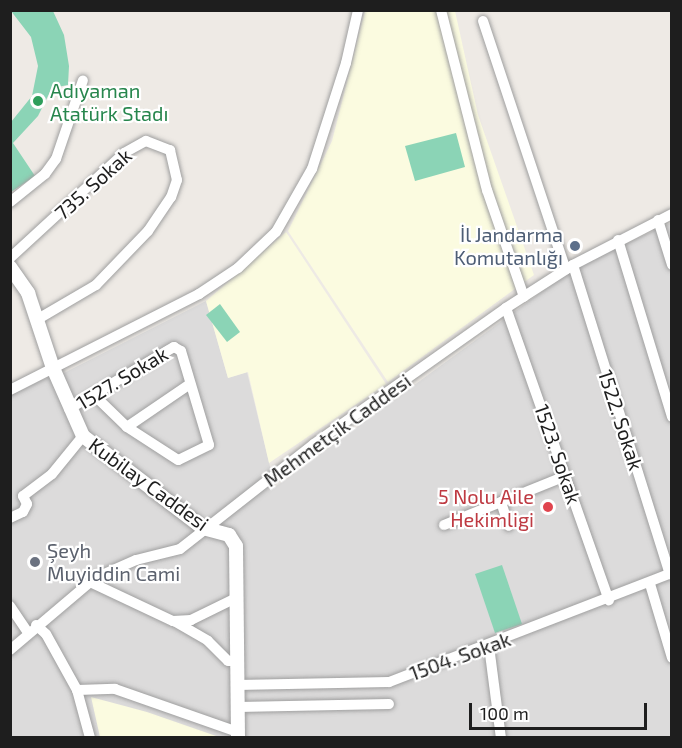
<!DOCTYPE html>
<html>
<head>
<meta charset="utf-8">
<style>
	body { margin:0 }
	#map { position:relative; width:682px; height:748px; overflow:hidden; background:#eeeae5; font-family:"Exo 2",sans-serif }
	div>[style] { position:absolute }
	.residential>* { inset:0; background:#dcdbdb }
	.education>* { inset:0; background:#fbfbe0 }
	.pitch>* { inset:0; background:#8bd4b6 }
	.roads { filter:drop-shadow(0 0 2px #9f9f9f) drop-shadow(0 0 2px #9f9f9f) }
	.minor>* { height:10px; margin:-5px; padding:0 5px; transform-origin:5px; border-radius:5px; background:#fff }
	.tertiary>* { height:14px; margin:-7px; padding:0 7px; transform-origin:7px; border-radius:7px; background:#fff }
	.dots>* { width:16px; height:16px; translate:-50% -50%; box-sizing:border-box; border:3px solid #fff; border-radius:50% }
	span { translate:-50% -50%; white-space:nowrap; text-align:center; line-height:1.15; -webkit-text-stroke:4.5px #fff; paint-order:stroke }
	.leisure-label { font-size:20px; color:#27864d }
	.left { translate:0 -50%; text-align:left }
	.street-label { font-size:20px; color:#1e1e1e }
	.service-label { font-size:20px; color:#4e5e75 }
	.right { translate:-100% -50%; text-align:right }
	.health-label { font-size:20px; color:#be3a42 }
	.worship-label { font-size:20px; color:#5b616d }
	.frame { position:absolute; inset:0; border:12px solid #1e1e1e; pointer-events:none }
	.scale { position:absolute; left:469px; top:703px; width:178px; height:27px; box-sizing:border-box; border:3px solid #1e1e1e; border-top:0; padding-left:8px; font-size:18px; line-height:21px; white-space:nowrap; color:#1e1e1e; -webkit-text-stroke:4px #fff; paint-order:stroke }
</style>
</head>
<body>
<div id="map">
	<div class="residential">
		<div style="clip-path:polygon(671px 223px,671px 737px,11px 737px,10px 390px,64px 373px,206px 301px,228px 378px,247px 372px,275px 487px,577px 266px)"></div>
	</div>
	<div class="education">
		<div style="clip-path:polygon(365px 11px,455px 11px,478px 115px,534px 275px,388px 382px,288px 231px,332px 141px)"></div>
		<div style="clip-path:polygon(286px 232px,386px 384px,269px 463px,248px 372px,228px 378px,206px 301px)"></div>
		<div style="clip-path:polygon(91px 697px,147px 712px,219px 737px,100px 737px)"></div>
	</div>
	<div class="pitch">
		<div style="clip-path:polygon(11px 11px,53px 11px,64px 35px,69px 66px,68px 85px,52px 88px,38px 116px,13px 143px,35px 176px,11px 192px,11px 122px,32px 96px,38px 66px,31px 37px)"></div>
		<div style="clip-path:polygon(456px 133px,465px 167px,415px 181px,405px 146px)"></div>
		<div style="clip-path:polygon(220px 304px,240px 332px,227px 342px,206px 315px)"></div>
		<div style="clip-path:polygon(502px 565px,522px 624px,495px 633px,475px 574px)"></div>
	</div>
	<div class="roads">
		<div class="minor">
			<div style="left:441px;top:10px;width:186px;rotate:75.7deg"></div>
			<div style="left:487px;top:190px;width:113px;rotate:70.9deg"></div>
			<div style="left:483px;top:21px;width:262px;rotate:71.6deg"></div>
			<div style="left:10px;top:202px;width:45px;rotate:-38.7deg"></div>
			<div style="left:45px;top:174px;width:19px;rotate:-54deg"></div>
			<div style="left:56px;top:159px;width:83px;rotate:-71.1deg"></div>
			<div style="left:658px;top:220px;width:47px;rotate:72.7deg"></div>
			<div style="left:618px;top:240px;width:185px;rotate:73deg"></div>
			<div style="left:10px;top:258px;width:155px;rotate:-42.6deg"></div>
			<div style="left:124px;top:153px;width:25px;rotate:-29deg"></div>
			<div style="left:146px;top:141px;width:26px;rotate:21deg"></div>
			<div style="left:170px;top:150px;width:31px;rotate:77deg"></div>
			<div style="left:177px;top:180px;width:18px;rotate:109deg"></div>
			<div style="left:171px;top:197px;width:41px;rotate:124.1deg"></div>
			<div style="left:148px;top:231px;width:75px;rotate:133.9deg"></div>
			<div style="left:96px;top:285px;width:67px;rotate:149.6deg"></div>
			<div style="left:573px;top:265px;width:324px;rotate:72.6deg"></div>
			<div style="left:506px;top:308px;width:310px;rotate:70.6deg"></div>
			<div style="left:10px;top:390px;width:212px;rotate:-26.9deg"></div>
			<div style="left:199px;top:294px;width:47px;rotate:-33.7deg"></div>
			<div style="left:238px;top:268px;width:52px;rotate:-43.5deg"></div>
			<div style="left:276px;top:232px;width:73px;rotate:-60.3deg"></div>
			<div style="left:312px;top:169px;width:111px;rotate:-72.2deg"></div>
			<div style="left:346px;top:63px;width:54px;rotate:-77.2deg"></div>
			<div style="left:69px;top:409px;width:122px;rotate:-30.6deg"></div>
			<div style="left:174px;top:347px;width:8px;rotate:30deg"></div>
			<div style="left:181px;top:351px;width:98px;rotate:73.4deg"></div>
			<div style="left:209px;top:445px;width:34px;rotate:154deg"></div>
			<div style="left:178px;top:460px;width:61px;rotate:-147.1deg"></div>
			<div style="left:127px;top:427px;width:46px;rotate:-135.9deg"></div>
			<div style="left:127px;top:427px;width:76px;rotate:-34.3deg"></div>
			<div style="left:23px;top:496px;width:36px;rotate:-37deg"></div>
			<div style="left:52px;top:474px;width:49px;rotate:-50.8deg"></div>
			<div style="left:501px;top:502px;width:25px;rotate:72deg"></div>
			<div style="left:10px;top:518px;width:14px;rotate:-25deg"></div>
			<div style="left:23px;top:512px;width:9px;rotate:-63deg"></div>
			<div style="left:27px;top:504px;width:9px;rotate:-117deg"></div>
			<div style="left:444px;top:525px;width:131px;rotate:-22deg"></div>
			<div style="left:90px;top:582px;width:92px;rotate:25.2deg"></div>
			<div style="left:173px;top:621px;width:18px;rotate:-3deg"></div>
			<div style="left:191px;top:620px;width:52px;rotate:-26.1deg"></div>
			<div style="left:650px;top:584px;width:77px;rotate:73.4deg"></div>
			<div style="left:10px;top:606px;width:32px;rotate:56deg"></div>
			<div style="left:174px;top:621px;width:39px;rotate:30deg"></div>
			<div style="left:208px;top:641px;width:28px;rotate:45deg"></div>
			<div style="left:228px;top:661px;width:10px"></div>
			<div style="left:36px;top:625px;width:13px;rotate:42deg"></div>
			<div style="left:46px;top:634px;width:64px;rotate:61deg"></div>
			<div style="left:77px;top:690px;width:50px;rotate:74.8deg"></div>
			<div style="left:489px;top:646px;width:93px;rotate:82.6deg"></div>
			<div style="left:10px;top:650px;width:111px;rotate:-40.3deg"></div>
			<div style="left:95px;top:578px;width:45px;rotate:-23.7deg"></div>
			<div style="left:136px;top:560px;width:45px;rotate:-14deg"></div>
			<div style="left:180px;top:549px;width:170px;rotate:-38.1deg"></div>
			<div style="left:314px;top:444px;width:235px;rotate:-35.3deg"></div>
			<div style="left:506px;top:308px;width:80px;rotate:-32.7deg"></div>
			<div style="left:573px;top:265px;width:111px;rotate:-27.3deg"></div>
			<div style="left:237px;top:685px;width:152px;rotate:-1.1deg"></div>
			<div style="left:389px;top:682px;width:303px;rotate:-21.1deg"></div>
			<div style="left:77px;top:690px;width:38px;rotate:-2deg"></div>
			<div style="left:115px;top:689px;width:130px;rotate:19.3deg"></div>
			<div style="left:238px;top:707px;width:151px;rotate:-1.1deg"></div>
		</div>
		<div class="tertiary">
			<div style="left:10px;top:267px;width:32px;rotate:55deg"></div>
			<div style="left:28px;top:293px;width:79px;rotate:71.6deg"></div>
			<div style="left:53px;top:368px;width:74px;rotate:66.2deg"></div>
			<div style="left:83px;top:436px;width:151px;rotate:37.5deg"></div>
			<div style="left:203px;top:528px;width:27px;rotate:15deg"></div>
			<div style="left:229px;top:535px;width:13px;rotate:58deg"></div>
			<div style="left:236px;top:546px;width:192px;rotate:89.4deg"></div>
		</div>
	</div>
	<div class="dots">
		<div style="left:38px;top:101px;background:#2e9e5b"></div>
		<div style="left:575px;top:246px;background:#5c6f8a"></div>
		<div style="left:548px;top:507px;background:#e0444e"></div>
		<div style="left:35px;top:562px;background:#6b7280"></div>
	</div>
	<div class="leisure-label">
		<span class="left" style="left:50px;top:102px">Adıyaman<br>Atatürk Stadı</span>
	</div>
	<div class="street-label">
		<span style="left:93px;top:184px;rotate:-42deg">735. Sokak</span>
		<span style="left:122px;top:378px;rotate:-31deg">1527. Sokak</span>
		<span style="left:621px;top:420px;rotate:72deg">1522. Sokak</span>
		<span style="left:337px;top:430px;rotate:-36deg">Mehmetçik Caddesi</span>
		<span style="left:558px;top:454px;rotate:71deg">1523. Sokak</span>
		<span style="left:149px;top:484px;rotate:36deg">Kubilay Caddesi</span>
		<span style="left:460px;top:656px;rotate:-20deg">1504. Sokak</span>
	</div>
	<div class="service-label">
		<span class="right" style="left:563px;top:246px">İl Jandarma<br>Komutanlığı</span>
	</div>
	<div class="health-label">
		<span class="right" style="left:534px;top:508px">5 Nolu Aile<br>Hekimligi</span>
	</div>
	<div class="worship-label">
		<span class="left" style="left:47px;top:562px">Şeyh<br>Muyiddin Cami</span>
	</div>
	<div class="frame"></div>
	<div class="scale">100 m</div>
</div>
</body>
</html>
